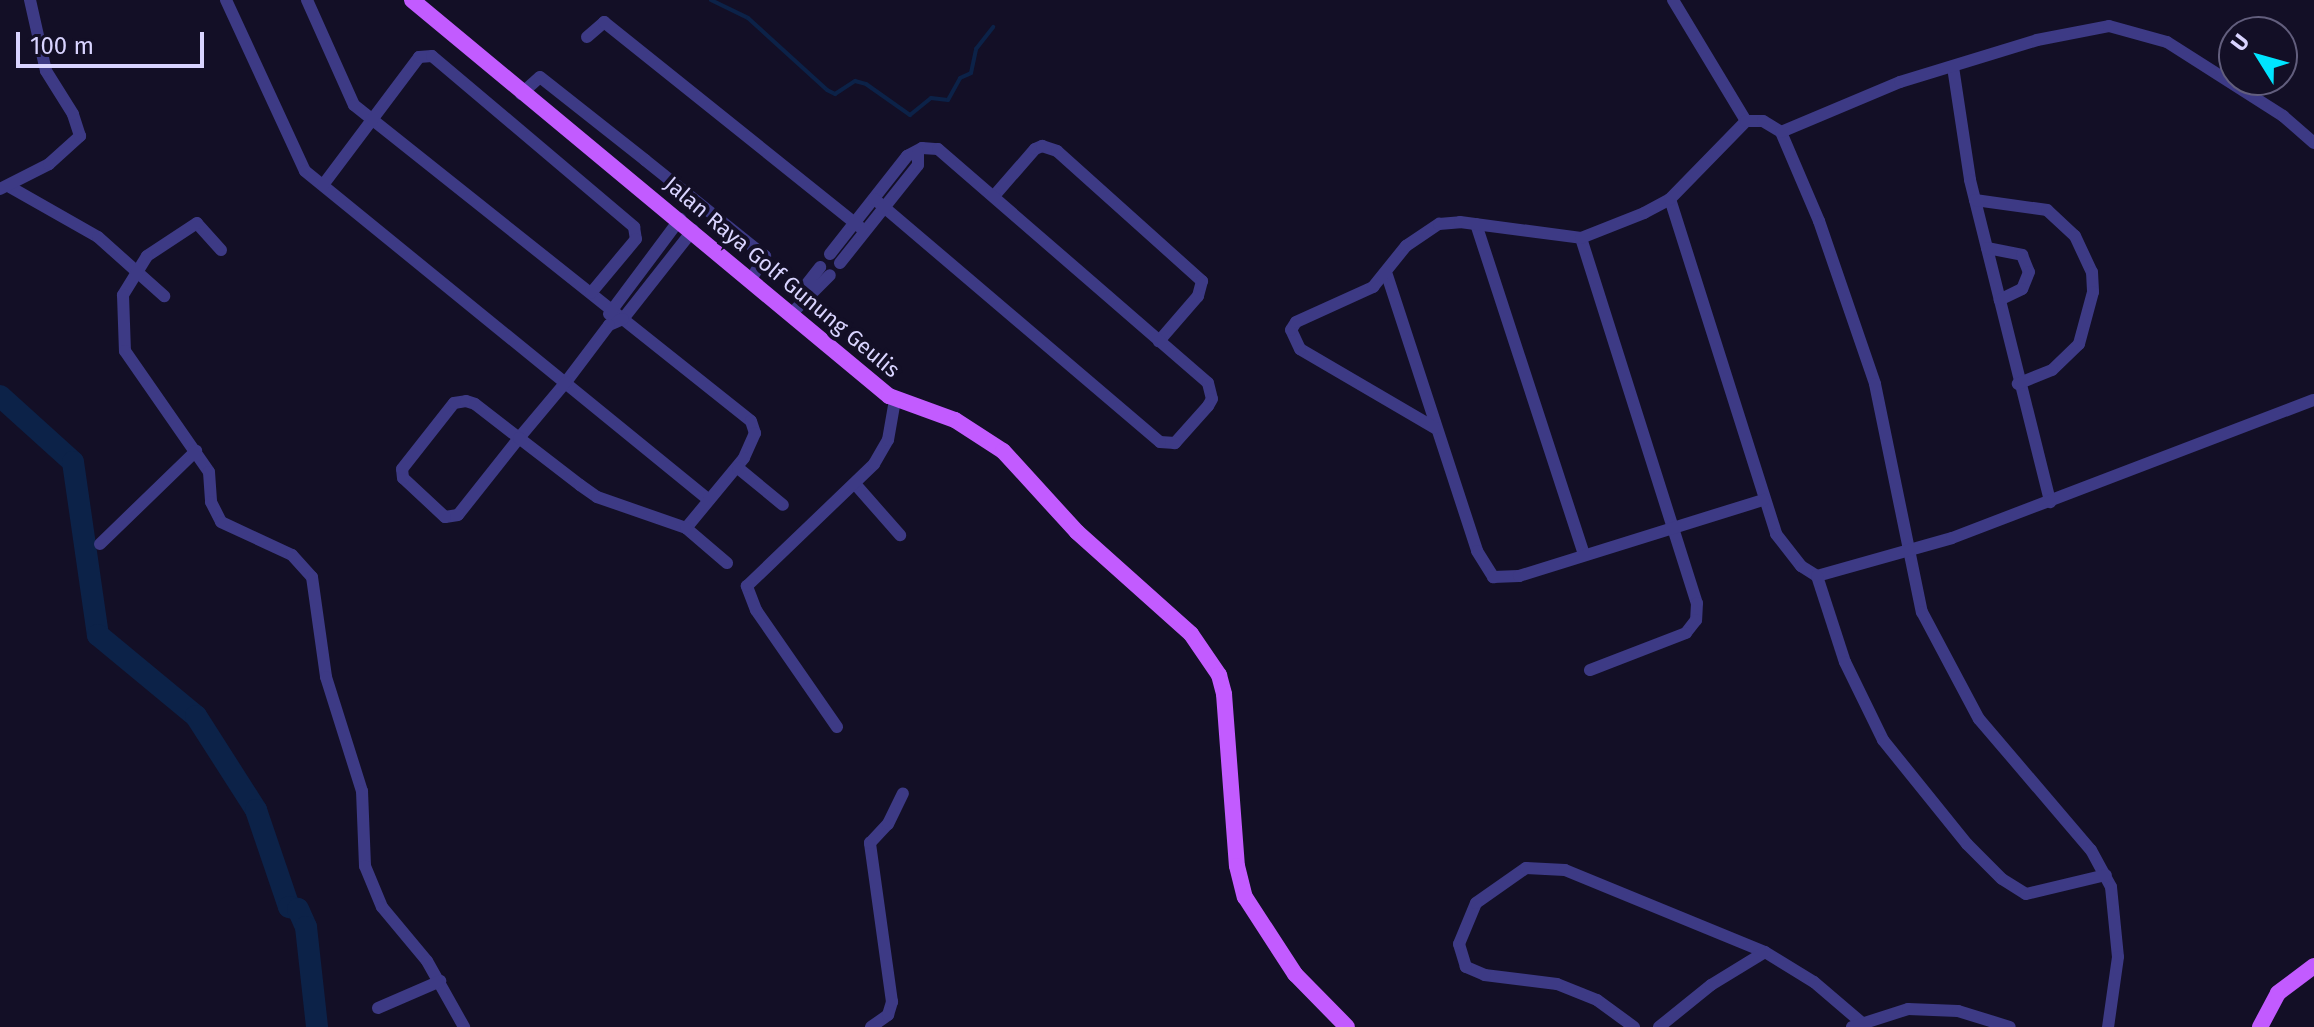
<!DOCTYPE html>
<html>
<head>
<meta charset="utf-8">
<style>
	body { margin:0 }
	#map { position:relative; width:2314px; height:1027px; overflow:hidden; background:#130f26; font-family:"Fira Sans",sans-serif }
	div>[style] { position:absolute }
	.stream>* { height:4px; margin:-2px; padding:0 2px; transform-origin:2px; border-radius:2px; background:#0c2248 }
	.river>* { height:22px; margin:-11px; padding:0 11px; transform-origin:11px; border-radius:11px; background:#0c2248 }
	.minor>* { height:12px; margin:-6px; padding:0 6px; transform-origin:6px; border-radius:6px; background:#3d3a85 }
	.major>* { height:16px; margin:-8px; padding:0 8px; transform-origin:8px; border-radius:8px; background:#c25bff }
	span { translate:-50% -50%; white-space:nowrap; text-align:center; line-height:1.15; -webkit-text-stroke:8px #130f26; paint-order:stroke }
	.street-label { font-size:22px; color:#d9d4ff }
	.north { position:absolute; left:2218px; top:16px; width:80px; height:80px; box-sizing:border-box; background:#130f26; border:2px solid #625e7d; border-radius:50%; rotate:307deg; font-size:22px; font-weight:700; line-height:32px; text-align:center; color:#d9d4ff }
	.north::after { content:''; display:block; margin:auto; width:28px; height:36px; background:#00e5ff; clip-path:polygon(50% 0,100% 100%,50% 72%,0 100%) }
	.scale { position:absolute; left:16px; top:32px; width:188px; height:36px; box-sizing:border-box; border:4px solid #d9d4ff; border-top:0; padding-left:10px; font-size:24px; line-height:28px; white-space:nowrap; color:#d9d4ff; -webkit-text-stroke:6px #130f26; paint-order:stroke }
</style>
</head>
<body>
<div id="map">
	<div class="stream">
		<div style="left:711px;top:0;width:41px;rotate:25.9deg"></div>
		<div style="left:748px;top:18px;width:107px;rotate:42.3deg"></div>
		<div style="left:827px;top:90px;width:9px;rotate:27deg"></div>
		<div style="left:835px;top:94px;width:24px;rotate:-33deg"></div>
		<div style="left:855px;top:81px;width:11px;rotate:15deg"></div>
		<div style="left:866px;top:84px;width:54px;rotate:35.2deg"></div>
		<div style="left:910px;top:115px;width:27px;rotate:-39deg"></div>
		<div style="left:931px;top:98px;width:17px;rotate:7deg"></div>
		<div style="left:948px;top:100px;width:25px;rotate:-61deg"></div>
		<div style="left:960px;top:78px;width:12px;rotate:-24deg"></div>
		<div style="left:971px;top:73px;width:25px;rotate:-78deg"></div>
		<div style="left:976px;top:49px;width:28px;rotate:-52deg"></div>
	</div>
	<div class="river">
		<div style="left:0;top:396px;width:98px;rotate:42.1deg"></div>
		<div style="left:73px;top:462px;width:175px;rotate:81.8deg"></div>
		<div style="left:98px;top:635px;width:127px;rotate:39.6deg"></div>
		<div style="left:196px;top:716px;width:112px;rotate:57.4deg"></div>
		<div style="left:256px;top:810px;width:102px;rotate:71.2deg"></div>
		<div style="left:289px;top:907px;width:9px;rotate:13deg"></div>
		<div style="left:298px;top:909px;width:20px;rotate:66deg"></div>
		<div style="left:306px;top:927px;width:101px;rotate:83.7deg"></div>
	</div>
	<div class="minor">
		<div style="left:226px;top:0;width:188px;rotate:65.2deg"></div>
		<div style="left:305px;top:171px;width:521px;rotate:39.16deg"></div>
		<div style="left:307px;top:0;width:115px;rotate:65.9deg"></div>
		<div style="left:354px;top:105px;width:507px;rotate:38.52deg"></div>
		<div style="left:751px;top:421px;width:13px;rotate:72deg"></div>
		<div style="left:755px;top:433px;width:27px;rotate:114deg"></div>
		<div style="left:744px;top:458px;width:91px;rotate:129.6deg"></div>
		<div style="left:1673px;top:0;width:141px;rotate:58.9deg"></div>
		<div style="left:587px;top:37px;width:23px;rotate:-41deg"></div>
		<div style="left:604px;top:22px;width:334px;rotate:38.7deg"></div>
		<div style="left:1953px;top:67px;width:114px;rotate:81.4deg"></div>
		<div style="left:1970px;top:180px;width:332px;rotate:76deg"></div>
		<div style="left:521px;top:94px;width:25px;rotate:-42deg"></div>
		<div style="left:540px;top:77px;width:134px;rotate:38.3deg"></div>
		<div style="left:645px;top:160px;width:154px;rotate:38.7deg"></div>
		<div style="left:765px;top:256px;width:26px;rotate:121deg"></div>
		<div style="left:1781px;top:132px;width:97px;rotate:66.9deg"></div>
		<div style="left:1819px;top:221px;width:172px;rotate:71deg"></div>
		<div style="left:1875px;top:384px;width:233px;rotate:78.4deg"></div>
		<div style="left:1922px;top:612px;width:121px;rotate:62deg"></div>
		<div style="left:1979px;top:719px;width:172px;rotate:49.5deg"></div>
		<div style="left:2091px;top:850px;width:42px;rotate:61.6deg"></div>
		<div style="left:2111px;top:887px;width:70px;rotate:84.3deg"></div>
		<div style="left:2118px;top:957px;width:71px;rotate:98.1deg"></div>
		<div style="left:323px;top:185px;width:160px;rotate:-53.1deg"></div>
		<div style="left:419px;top:57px;width:13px;rotate:-4deg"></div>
		<div style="left:432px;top:56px;width:265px;rotate:40.2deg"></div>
		<div style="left:634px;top:227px;width:12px;rotate:81deg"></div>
		<div style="left:636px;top:239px;width:70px;rotate:129.8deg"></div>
		<div style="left:10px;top:187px;width:101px;rotate:29.6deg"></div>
		<div style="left:98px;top:237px;width:89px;rotate:41.8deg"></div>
		<div style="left:0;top:189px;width:55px;rotate:-27deg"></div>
		<div style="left:49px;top:164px;width:42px;rotate:-42.1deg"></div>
		<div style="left:80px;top:136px;width:23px;rotate:-108deg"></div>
		<div style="left:73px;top:114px;width:51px;rotate:-122.1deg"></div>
		<div style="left:46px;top:71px;width:73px;rotate:-102.7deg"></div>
		<div style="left:994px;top:196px;width:62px;rotate:-48.9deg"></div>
		<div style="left:1035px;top:149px;width:8px;rotate:-23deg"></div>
		<div style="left:1042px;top:146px;width:16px;rotate:18deg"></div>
		<div style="left:1057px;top:151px;width:195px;rotate:41.9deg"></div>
		<div style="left:1202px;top:281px;width:16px;rotate:105deg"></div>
		<div style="left:1198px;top:296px;width:60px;rotate:130.9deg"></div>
		<div style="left:1670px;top:199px;width:351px;rotate:72.4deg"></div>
		<div style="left:1776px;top:534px;width:41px;rotate:52deg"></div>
		<div style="left:1801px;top:566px;width:19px;rotate:32deg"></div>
		<div style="left:1817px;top:576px;width:140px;rotate:-15.7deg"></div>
		<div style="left:1952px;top:538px;width:387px;rotate:-20.9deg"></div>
		<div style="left:1975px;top:200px;width:73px;rotate:7.9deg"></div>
		<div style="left:2047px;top:210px;width:38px;rotate:43deg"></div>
		<div style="left:2075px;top:236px;width:40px;rotate:65deg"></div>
		<div style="left:2092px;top:272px;width:20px;rotate:87deg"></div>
		<div style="left:2093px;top:292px;width:54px;rotate:105.1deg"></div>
		<div style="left:2079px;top:344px;width:37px;rotate:136deg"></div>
		<div style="left:2052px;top:370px;width:37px;rotate:158deg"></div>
		<div style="left:1476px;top:224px;width:345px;rotate:71.9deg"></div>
		<div style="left:693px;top:230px;width:113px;rotate:128.2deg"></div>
		<div style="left:623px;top:319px;width:15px;rotate:157deg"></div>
		<div style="left:609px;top:325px;width:71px;rotate:127deg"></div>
		<div style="left:566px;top:382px;width:73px;rotate:130deg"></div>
		<div style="left:519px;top:438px;width:98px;rotate:128.4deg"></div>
		<div style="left:458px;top:515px;width:13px;rotate:171deg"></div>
		<div style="left:445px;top:517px;width:57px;rotate:-137.1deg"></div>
		<div style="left:403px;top:478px;width:9px;rotate:-96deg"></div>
		<div style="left:402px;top:469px;width:84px;rotate:-51.8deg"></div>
		<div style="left:454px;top:403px;width:12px;rotate:-9deg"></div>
		<div style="left:466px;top:401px;width:9px;rotate:18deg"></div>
		<div style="left:475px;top:404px;width:56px;rotate:37.7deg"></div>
		<div style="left:519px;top:438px;width:77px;rotate:37.6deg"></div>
		<div style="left:580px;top:485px;width:21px;rotate:35deg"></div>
		<div style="left:597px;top:497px;width:94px;rotate:19.2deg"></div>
		<div style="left:686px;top:528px;width:54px;rotate:40.5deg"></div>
		<div style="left:1581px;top:238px;width:383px;rotate:72.4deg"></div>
		<div style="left:1697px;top:603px;width:17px;rotate:93deg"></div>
		<div style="left:1696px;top:620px;width:16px;rotate:128deg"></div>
		<div style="left:1686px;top:633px;width:103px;rotate:158.9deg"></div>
		<div style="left:1987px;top:248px;width:36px;rotate:11deg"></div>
		<div style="left:2022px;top:255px;width:18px;rotate:68deg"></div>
		<div style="left:2029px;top:272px;width:18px;rotate:112deg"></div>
		<div style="left:2022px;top:289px;width:25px;rotate:154deg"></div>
		<div style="left:221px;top:250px;width:36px;rotate:-132deg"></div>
		<div style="left:197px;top:223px;width:60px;rotate:146.6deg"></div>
		<div style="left:147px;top:256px;width:46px;rotate:121.6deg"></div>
		<div style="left:123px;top:295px;width:56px;rotate:88deg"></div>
		<div style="left:125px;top:351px;width:147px;rotate:55.2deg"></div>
		<div style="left:209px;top:472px;width:30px;rotate:86deg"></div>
		<div style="left:211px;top:502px;width:22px;rotate:63deg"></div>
		<div style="left:221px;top:522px;width:78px;rotate:24.9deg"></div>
		<div style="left:292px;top:555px;width:30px;rotate:48deg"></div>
		<div style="left:312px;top:577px;width:101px;rotate:82deg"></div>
		<div style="left:326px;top:677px;width:120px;rotate:72.5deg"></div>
		<div style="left:362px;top:791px;width:75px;rotate:87.7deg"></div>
		<div style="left:365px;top:866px;width:44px;rotate:67.5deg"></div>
		<div style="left:382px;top:907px;width:70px;rotate:50.2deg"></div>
		<div style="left:427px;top:961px;width:76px;rotate:60.7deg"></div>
		<div style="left:830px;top:254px;width:125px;rotate:-51.8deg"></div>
		<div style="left:907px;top:156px;width:17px;rotate:-28deg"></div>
		<div style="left:922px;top:148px;width:16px;rotate:4deg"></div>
		<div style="left:938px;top:149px;width:357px;rotate:40.9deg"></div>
		<div style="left:1208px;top:383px;width:16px;rotate:76deg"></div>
		<div style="left:1212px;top:399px;width:8px;rotate:120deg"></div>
		<div style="left:1208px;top:406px;width:50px;rotate:131.7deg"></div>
		<div style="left:1175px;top:443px;width:15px;rotate:-176deg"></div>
		<div style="left:1160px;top:442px;width:375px;rotate:-139.6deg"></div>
		<div style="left:840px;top:263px;width:125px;rotate:-51.5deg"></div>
		<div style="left:918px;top:165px;width:13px;rotate:-90deg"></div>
		<div style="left:1387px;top:275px;width:290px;rotate:71.9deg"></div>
		<div style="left:1477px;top:551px;width:31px;rotate:58deg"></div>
		<div style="left:1493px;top:577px;width:26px;rotate:-2deg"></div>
		<div style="left:1519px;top:576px;width:256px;rotate:-17.3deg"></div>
		<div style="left:802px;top:302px;width:13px;rotate:-86deg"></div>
		<div style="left:803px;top:289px;width:28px;rotate:-52deg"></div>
		<div style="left:793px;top:312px;width:52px;rotate:-45deg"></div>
		<div style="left:609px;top:314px;width:119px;rotate:-53.2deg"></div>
		<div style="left:1435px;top:428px;width:156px;rotate:-149.7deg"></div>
		<div style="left:1300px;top:349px;width:21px;rotate:-115deg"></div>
		<div style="left:1291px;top:330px;width:9px;rotate:-58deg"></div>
		<div style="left:1296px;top:322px;width:85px;rotate:-24.4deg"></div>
		<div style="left:1373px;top:287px;width:53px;rotate:-51.2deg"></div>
		<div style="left:1406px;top:246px;width:40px;rotate:-34deg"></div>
		<div style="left:1439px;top:224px;width:21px;rotate:-5deg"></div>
		<div style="left:1460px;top:222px;width:122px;rotate:7.5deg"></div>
		<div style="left:1581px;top:238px;width:68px;rotate:-21.6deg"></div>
		<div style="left:1644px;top:213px;width:30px;rotate:-28deg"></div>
		<div style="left:1670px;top:199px;width:109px;rotate:-45.7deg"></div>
		<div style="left:1746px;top:121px;width:17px"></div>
		<div style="left:1763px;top:121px;width:21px;rotate:31deg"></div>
		<div style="left:1781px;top:132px;width:129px;rotate:-22.8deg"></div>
		<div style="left:1900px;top:82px;width:143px;rotate:-17deg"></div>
		<div style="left:2037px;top:40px;width:73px;rotate:-11deg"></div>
		<div style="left:2109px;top:26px;width:60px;rotate:15.4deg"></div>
		<div style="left:2167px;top:42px;width:138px;rotate:32.5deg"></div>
		<div style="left:2283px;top:116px;width:41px;rotate:41.1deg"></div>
		<div style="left:738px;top:468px;width:58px;rotate:39.4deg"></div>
		<div style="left:856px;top:485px;width:67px;rotate:48.7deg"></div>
		<div style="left:100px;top:544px;width:134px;rotate:-44.1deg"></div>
		<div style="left:1817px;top:576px;width:90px;rotate:72deg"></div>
		<div style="left:1845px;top:662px;width:87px;rotate:64deg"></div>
		<div style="left:1883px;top:740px;width:134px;rotate:51.1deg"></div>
		<div style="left:1967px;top:844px;width:49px;rotate:45deg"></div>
		<div style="left:2002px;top:879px;width:28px;rotate:32deg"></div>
		<div style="left:2026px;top:894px;width:82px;rotate:-13.4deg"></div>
		<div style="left:837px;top:727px;width:142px;rotate:-124.7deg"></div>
		<div style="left:756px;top:610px;width:26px;rotate:-111deg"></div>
		<div style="left:747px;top:586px;width:176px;rotate:-43.8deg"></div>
		<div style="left:874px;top:464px;width:28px;rotate:-60deg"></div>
		<div style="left:888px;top:440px;width:41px;rotate:-80.1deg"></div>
		<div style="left:378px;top:1008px;width:68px;rotate:-23.5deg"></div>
		<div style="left:871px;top:1027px;width:21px;rotate:-35deg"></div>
		<div style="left:888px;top:1015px;width:14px;rotate:-73deg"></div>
		<div style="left:892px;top:1002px;width:161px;rotate:-97.9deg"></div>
		<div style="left:870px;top:843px;width:26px;rotate:-47deg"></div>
		<div style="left:888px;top:824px;width:34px;rotate:-64deg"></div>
		<div style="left:1634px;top:1027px;width:46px;rotate:-143.9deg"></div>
		<div style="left:1597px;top:1000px;width:43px;rotate:-158.2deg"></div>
		<div style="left:1557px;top:984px;width:73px;rotate:-172.9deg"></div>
		<div style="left:1485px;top:975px;width:21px;rotate:-157deg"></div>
		<div style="left:1466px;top:967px;width:24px;rotate:-107deg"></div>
		<div style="left:1459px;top:944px;width:44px;rotate:-67.5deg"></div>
		<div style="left:1476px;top:903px;width:61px;rotate:-35deg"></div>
		<div style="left:1526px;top:868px;width:39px;rotate:3deg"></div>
		<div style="left:1565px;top:870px;width:216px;rotate:22.3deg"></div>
		<div style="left:1765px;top:952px;width:57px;rotate:31.5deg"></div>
		<div style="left:1814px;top:982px;width:63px;rotate:40.5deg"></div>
		<div style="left:1659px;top:1027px;width:67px;rotate:-38.9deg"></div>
		<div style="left:1711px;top:985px;width:63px;rotate:-31.4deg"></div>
		<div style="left:1852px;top:1027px;width:59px;rotate:-17.8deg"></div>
		<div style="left:1908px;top:1009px;width:50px;rotate:2.3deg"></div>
		<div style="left:1958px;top:1011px;width:54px;rotate:17.1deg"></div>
	</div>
	<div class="major">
		<div style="left:412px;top:0;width:620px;rotate:39.7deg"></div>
		<div style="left:889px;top:396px;width:70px;rotate:20deg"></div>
		<div style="left:955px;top:420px;width:57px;rotate:32.9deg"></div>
		<div style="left:1003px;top:451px;width:110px;rotate:47.6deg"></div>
		<div style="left:1077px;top:532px;width:153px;rotate:41.8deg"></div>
		<div style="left:1191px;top:634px;width:50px;rotate:55.7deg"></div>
		<div style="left:1219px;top:675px;width:20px;rotate:75deg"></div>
		<div style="left:1224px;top:694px;width:172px;rotate:85.7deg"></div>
		<div style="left:1237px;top:866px;width:32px;rotate:76deg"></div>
		<div style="left:1245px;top:897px;width:92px;rotate:57deg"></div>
		<div style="left:1295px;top:974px;width:74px;rotate:45.5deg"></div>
		<div style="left:2260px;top:1027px;width:38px;rotate:-62deg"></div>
		<div style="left:2278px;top:993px;width:45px;rotate:-36.9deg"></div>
	</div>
	<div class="street-label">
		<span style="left:782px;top:277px;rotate:40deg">Jalan Raya Golf Gunung Geulis</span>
	</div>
	<div class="north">U</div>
	<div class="scale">100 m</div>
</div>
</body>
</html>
